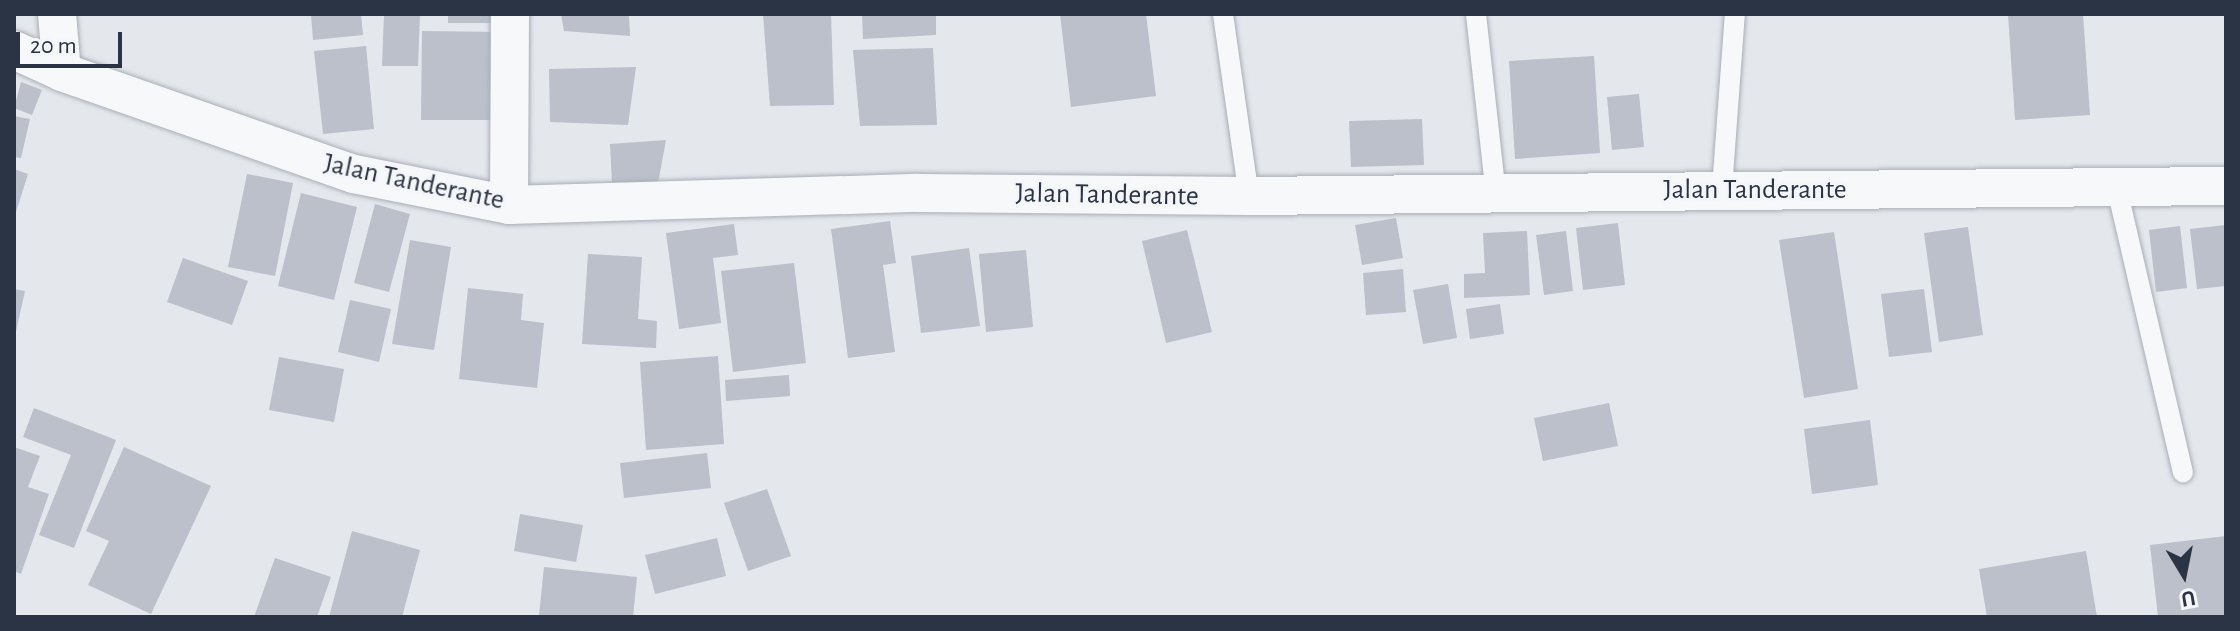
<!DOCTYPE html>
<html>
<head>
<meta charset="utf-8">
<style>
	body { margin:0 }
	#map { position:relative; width:2240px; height:631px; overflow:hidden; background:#e4e7ec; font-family:"Alegreya Sans",sans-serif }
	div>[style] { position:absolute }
	.building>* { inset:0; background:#bbc0ca }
	.roads { filter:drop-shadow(0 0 2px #a9aeb7) drop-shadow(0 0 2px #a9aeb7) }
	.service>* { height:20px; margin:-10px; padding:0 10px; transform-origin:10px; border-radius:10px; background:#f7f8fa }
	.minor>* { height:38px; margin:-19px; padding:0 19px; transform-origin:19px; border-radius:19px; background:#f7f8fa }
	span { translate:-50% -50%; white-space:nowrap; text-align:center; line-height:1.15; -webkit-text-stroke:6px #f4f6f9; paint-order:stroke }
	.street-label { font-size:28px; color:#2b3445 }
	.frame { position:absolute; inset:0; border:16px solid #2b3445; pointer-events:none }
	.north { position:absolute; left:2144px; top:535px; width:80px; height:80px; -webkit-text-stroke:6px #f4f6f9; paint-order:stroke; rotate:170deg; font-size:22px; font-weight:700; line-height:32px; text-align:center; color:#2b3445 }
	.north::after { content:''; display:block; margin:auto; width:28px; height:36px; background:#2b3445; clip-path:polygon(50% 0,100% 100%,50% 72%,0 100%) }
	.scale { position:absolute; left:16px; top:32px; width:106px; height:36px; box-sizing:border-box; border:4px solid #2b3445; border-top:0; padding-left:10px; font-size:24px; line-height:28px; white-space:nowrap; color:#2b3445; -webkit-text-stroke:6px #f4f6f9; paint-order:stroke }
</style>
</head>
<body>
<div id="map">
	<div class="building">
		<div style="clip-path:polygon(311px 14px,361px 14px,363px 35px,313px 40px)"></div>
		<div style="clip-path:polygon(384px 14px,420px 14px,418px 66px,382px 66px)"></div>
		<div style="clip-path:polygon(448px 14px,498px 14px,498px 23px,448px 23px)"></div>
		<div style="clip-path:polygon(561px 14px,629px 14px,630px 36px,564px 31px)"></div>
		<div style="clip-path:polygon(763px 14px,831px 14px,834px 105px,770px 106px)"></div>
		<div style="clip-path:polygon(862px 14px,936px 14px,936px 35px,863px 39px)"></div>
		<div style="clip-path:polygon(1060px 14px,1146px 14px,1156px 96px,1071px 107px)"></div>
		<div style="clip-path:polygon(2008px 14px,2083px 14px,2090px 115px,2015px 120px)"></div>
		<div style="clip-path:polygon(422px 31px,502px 32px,501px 120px,421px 120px)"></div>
		<div style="clip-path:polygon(366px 46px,374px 129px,323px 134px,314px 51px)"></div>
		<div style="clip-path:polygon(933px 48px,937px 125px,860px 126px,853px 50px)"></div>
		<div style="clip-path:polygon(1594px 56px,1600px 153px,1515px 159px,1509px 61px)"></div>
		<div style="clip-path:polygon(636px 67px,628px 125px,550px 122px,549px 69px)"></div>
		<div style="clip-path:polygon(21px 82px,42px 90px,32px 115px,14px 108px)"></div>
		<div style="clip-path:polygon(1639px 94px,1644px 147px,1612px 150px,1607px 97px)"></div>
		<div style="clip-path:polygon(14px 116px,30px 119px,21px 158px,14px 157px)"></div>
		<div style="clip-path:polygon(1422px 119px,1424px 165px,1351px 167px,1349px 121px)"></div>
		<div style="clip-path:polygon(666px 140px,658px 183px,612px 182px,610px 144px)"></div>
		<div style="clip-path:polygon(14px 169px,28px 174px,16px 212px,14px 211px)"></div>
		<div style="clip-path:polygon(247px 174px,293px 183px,275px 276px,228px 267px)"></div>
		<div style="clip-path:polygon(301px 193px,357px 207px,334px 300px,278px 286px)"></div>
		<div style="clip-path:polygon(375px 204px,410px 214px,389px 292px,354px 283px)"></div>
		<div style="clip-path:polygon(1396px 218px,1403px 258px,1362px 265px,1355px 225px)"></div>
		<div style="clip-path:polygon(890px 221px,896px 263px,883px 265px,895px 352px,848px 358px,831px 229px)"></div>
		<div style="clip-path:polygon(1618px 223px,1625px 285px,1583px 290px,1576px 228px)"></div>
		<div style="clip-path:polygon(734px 224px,738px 255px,713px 258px,721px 323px,679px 329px,666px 233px)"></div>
		<div style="clip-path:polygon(2225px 225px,2226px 286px,2197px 289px,2190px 229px)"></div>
		<div style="clip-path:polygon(2180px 226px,2187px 288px,2156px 292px,2149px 230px)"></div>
		<div style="clip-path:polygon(1968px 227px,1983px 335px,1939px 342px,1924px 233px)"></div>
		<div style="clip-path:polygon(1187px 230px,1212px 332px,1166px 343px,1142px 241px)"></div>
		<div style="clip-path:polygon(1527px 231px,1530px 295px,1464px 298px,1464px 274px,1485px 273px,1483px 233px)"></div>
		<div style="clip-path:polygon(1566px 231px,1573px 291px,1544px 295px,1536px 235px)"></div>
		<div style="clip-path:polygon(1834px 232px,1858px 389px,1804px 398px,1779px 240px)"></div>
		<div style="clip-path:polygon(410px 240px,451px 247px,434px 350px,392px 344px)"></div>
		<div style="clip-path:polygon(969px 248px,980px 326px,921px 333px,911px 256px)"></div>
		<div style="clip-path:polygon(1026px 250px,1033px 327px,986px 332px,979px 254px)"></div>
		<div style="clip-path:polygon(588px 254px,642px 257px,638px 319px,657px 321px,656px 348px,582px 344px)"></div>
		<div style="clip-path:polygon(183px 258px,248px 281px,232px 325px,167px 302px)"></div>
		<div style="clip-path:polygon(794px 263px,806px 363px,733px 372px,721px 271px)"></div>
		<div style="clip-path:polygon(1403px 269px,1406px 312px,1366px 315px,1363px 273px)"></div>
		<div style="clip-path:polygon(1448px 284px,1457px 338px,1423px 344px,1413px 290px)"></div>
		<div style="clip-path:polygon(468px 288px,523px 294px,521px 320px,544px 323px,537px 388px,459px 379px)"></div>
		<div style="clip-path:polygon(14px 289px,25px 291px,15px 336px,14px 336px)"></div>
		<div style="clip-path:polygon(1924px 289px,1932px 352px,1889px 357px,1881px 294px)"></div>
		<div style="clip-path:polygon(350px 300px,391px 309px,379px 362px,338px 352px)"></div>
		<div style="clip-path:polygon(1500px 304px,1504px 334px,1470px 339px,1466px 309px)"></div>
		<div style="clip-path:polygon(718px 356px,724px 444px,646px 450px,640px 362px)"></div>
		<div style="clip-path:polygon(279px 357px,344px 369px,334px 422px,269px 410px)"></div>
		<div style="clip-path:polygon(789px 375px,790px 396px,726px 401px,725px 380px)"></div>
		<div style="clip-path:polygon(1609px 403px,1618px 446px,1543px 461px,1534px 418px)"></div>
		<div style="clip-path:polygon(34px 408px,116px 440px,74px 548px,39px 535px,71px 455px,23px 437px)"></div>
		<div style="clip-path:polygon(1870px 420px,1878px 485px,1812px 494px,1804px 429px)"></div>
		<div style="clip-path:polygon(14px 447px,40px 456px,28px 487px,49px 494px,21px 574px,14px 571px)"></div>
		<div style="clip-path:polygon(124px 447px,211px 486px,151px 614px,88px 585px,109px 541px,86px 531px)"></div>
		<div style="clip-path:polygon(707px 453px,711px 488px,624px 498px,620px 463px)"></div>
		<div style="clip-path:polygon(767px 489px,791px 556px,748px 571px,724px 503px)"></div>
		<div style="clip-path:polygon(520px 514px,583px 525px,576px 562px,514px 551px)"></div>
		<div style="clip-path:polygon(352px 531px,420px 550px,402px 617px,329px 617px)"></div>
		<div style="clip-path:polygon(2226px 536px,2226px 617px,2158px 617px,2150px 545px)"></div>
		<div style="clip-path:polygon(717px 538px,726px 576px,655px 594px,645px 555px)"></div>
		<div style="clip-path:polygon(2086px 551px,2097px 617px,1987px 617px,1979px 569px)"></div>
		<div style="clip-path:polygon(275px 558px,331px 577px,317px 617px,254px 617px)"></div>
		<div style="clip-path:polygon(544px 567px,637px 577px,633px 617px,539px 615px)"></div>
	</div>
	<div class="roads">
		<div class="service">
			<div style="left:1223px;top:14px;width:184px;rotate:81.9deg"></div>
			<div style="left:1476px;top:14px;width:181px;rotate:83.7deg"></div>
			<div style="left:1722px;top:189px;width:175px;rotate:-85.8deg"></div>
			<div style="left:2117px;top:189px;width:291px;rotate:76.9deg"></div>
		</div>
		<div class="minor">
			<div style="left:57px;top:14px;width:58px;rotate:85.1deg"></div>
			<div style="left:14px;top:50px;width:53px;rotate:24.6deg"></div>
			<div style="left:62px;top:72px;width:309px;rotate:19.3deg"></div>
			<div style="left:354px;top:174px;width:158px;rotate:11.3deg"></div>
			<div style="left:509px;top:205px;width:409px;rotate:-1.7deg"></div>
			<div style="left:918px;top:193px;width:331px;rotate:0.5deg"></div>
			<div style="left:1249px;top:196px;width:977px;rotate:-0.59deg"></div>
			<div style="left:509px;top:205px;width:191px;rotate:-89.7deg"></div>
		</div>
	</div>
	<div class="street-label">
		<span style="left:414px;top:182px;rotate:12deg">Jalan Tanderante</span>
		<span style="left:1755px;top:190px">Jalan Tanderante</span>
		<span style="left:1107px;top:195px;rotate:1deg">Jalan Tanderante</span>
	</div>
	<div class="frame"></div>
	<div class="north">U</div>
	<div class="scale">20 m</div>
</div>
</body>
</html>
